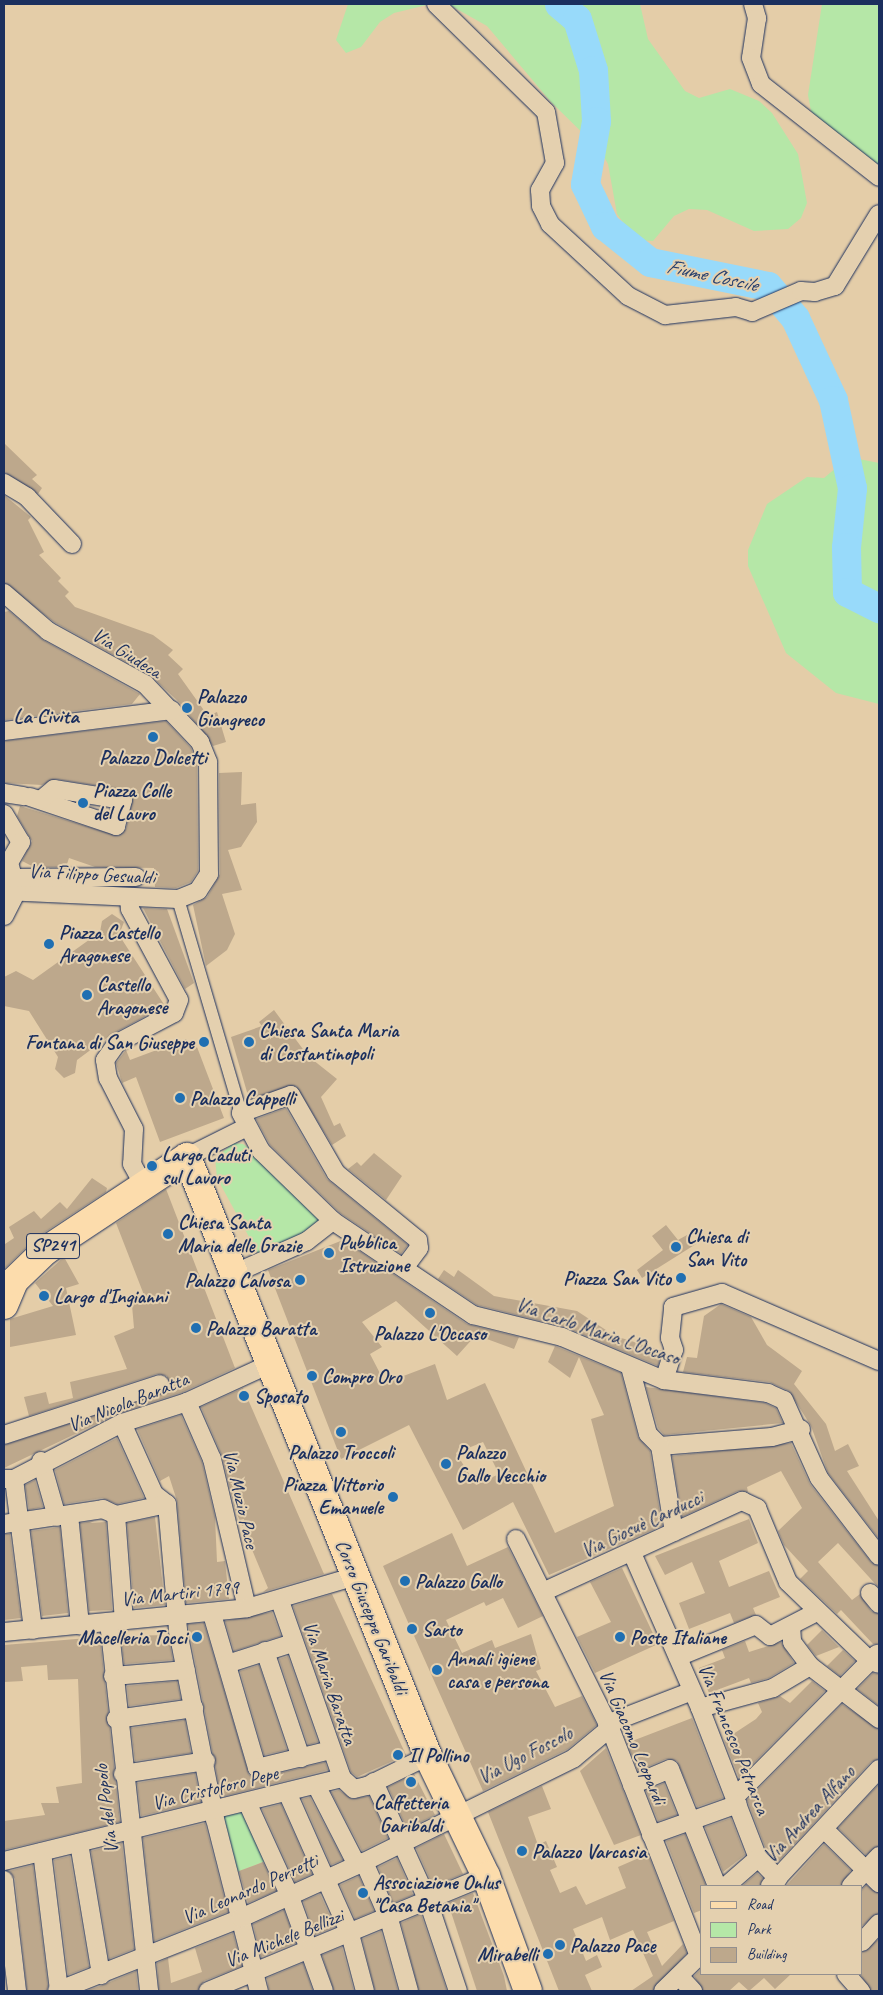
<!DOCTYPE html>
<html>
<head>
<meta charset="utf-8">
<style>
	body { margin:0 }
	#map { position:relative; width:883px; height:1995px; overflow:hidden; background:#e4cda8; font-family:Caveat,sans-serif }
	div>[style] { position:absolute }
	.green>* { inset:0; background:#b5e7a7 }
	.river>* { height:29px; margin:-14.5px; padding:0 14.5px; transform-origin:14.5px; border-radius:14.5px; background:#98dafa }
	.building>* { inset:0; background:#bda88c }
	.roads { filter:drop-shadow(0 0 1px #1b2f5e) drop-shadow(0 0 1px #1b2f5e) }
	.pedestrian>* { height:12px; margin:-6px; padding:0 6px; transform-origin:6px; border-radius:6px; background:#e4d0af }
	.minor>* { height:18px; margin:-9px; padding:0 9px; transform-origin:9px; border-radius:9px; background:#e4d0af }
	.primary>* { height:28px; margin:-14px; padding:0 14px; transform-origin:14px; border-radius:14px; background:#fcdcac }
	.dots>* { width:14px; height:14px; translate:-50% -50%; box-sizing:border-box; border:2px solid #e4d0af; border-radius:50% }
	span { translate:-50% -50%; white-space:nowrap; text-align:center; line-height:1.15; -webkit-text-stroke:4px #e4d0af; paint-order:stroke }
	.shield-label span { padding:1px 4px; background:#e4d0af; border:1px solid; border-radius:4px; -webkit-text-stroke-width:0 }
	.shield-label { font-size:19px; color:#1b2f5e; font-weight:700 }
	.street-label { font-size:20px; color:#1b2f5e }
	.poi-label { font-size:20px; color:#1b2f5e; font-weight:700 }
	.left { translate:0 -50%; text-align:left }
	.right { translate:-100% -50%; text-align:right }
	.water-label { font-size:21px; color:#28406e; font-style:italic }
	.neighbourhood-label { font-size:21px; color:#1b2f5e; font-weight:700 }
	.frame { position:absolute; inset:0; border:5px solid #1b2f5e; pointer-events:none }
	.legend { position:absolute; left:700px; top:1885px; width:162px; height:90px; box-sizing:border-box; background:#e4d0af; border:1px solid #94908f; margin:0; padding:6px 9px; list-style:none; font-size:15px; color:#1b2f5e }
	.legend li { display:flex; align-items:center; gap:10px; height:25px }
	.legend b { width:25px; border:1px solid #94908f }
</style>
</head>
<body>
<div id="map">
	<div class="green">
		<div style="clip-path:polygon(348px 4px,431px 4px,394px 13px,380px 22px,361px 47px,346px 53px,336px 40px)"></div>
		<div style="clip-path:polygon(448px 4px,640px 4px,648px 39px,685px 91px,699px 98px,730px 89px,759px 101px,772px 113px,798px 154px,807px 203px,801px 218px,788px 229px,754px 231px,707px 210px,689px 209px,674px 216px,653px 241px,636px 240px,617px 214px,608px 164px,600px 150px,551px 102px,487px 26px)"></div>
		<div style="clip-path:polygon(822px 4px,879px 4px,879px 165px,820px 124px,811px 111px,808px 95px)"></div>
		<div style="clip-path:polygon(849px 457px,879px 463px,879px 704px,836px 693px,786px 653px,748px 566px,748px 550px,767px 504px,807px 477px,824px 478px)"></div>
		<div style="clip-path:polygon(234px 1143px,243px 1144px,261px 1157px,320px 1220px,308px 1235px,260px 1257px,217px 1178px,215px 1158px)"></div>
		<div style="clip-path:polygon(246px 1810px,268px 1860px,237px 1872px,220px 1816px)"></div>
	</div>
	<div class="river">
		<div style="left:559px;top:4px;width:23px;rotate:40deg"></div>
		<div style="left:577px;top:19px;width:53px;rotate:72.6deg"></div>
		<div style="left:593px;top:70px;width:51px;rotate:86.6deg"></div>
		<div style="left:596px;top:121px;width:64px;rotate:99.9deg"></div>
		<div style="left:585px;top:184px;width:47px;rotate:64.5deg"></div>
		<div style="left:605px;top:226px;width:58px;rotate:38.7deg"></div>
		<div style="left:650px;top:262px;width:120px;rotate:11.5deg"></div>
		<div style="left:768px;top:286px;width:42px;rotate:49.8deg"></div>
		<div style="left:795px;top:318px;width:90px;rotate:65.1deg"></div>
		<div style="left:833px;top:400px;width:90px;rotate:77.8deg"></div>
		<div style="left:852px;top:488px;width:59px;rotate:95.8deg"></div>
		<div style="left:846px;top:547px;width:45px;rotate:88.7deg"></div>
		<div style="left:847px;top:592px;width:36px;rotate:27deg"></div>
	</div>
	<div class="building">
		<div style="clip-path:polygon(4px 443px,37px 475px,32px 479px,42px 488px,38px 494px,4px 472px)"></div>
		<div style="clip-path:polygon(4px 495px,31px 517px,28px 520px,44px 552px,39px 555px,61px 578px,58px 581px,69px 592px,65px 596px,75px 607px,153px 635px,173px 650px,168px 655px,183px 669px,178px 674px,208px 716px,217px 712px,226px 742px,213px 746px,180px 703px,150px 675px,54px 622px,4px 583px)"></div>
		<div style="clip-path:polygon(9px 611px,43px 640px,140px 694px,132px 704px,4px 720px,4px 612px)"></div>
		<div style="clip-path:polygon(166px 721px,191px 748px,197px 764px,198px 871px,191px 882px,176px 888px,155px 887px,154px 868px,95px 867px,69px 858px,66px 867px,34px 867px,22px 861px,32px 841px,17px 816px,20px 806px,118px 836px,126px 829px,133px 797px,125px 790px,56px 779px,42px 785px,4px 783px,4px 741px)"></div>
		<div style="clip-path:polygon(242px 772px,241px 805px,256px 803px,257px 822px,241px 847px,228px 850px,242px 890px,222px 894px,235px 934px,227px 950px,206px 966px,193px 905px,207px 897px,220px 874px,219px 773px)"></div>
		<div style="clip-path:polygon(143px 908px,167px 909px,194px 983px,185px 989px)"></div>
		<div style="clip-path:polygon(112px 914px,124px 922px,119px 935px,165px 1006px,112px 1034px,77px 1060px,75px 1073px,64px 1078px,55px 1069px,58px 1057px,29px 1011px,4px 1006px,4px 977px,16px 971px,33px 980px,100px 932px,102px 921px)"></div>
		<div style="clip-path:polygon(274px 1010px,308px 1056px,337px 1079px,321px 1097px,334px 1126px,340px 1123px,346px 1136px,332px 1145px,296px 1086px,249px 1099px,231px 1037px,262px 1026px,259px 1022px)"></div>
		<div style="clip-path:polygon(186px 1039px,193px 1050px,197px 1047px,224px 1118px,160px 1142px,136px 1077px,122px 1083px,116px 1063px,126px 1050px,130px 1060px)"></div>
		<div style="clip-path:polygon(286px 1108px,327px 1179px,408px 1245px,401px 1254px,340px 1213px,270px 1145px,256px 1119px)"></div>
		<div style="clip-path:polygon(374px 1153px,402px 1176px,386px 1200px,348px 1169px,357px 1162px,361px 1166px)"></div>
		<div style="clip-path:polygon(92px 1178px,107px 1188px,106px 1192px,36px 1238px,4px 1269px,5px 1244px,14px 1238px,9px 1227px,34px 1211px,41px 1219px,60px 1202px,67px 1209px)"></div>
		<div style="clip-path:polygon(166px 1189px,235px 1368px,183px 1392px,117px 1414px,4px 1468px,4px 1445px,168px 1391px,167px 1376px,157px 1374px,29px 1416px,24px 1397px,46px 1392px,49px 1404px,73px 1398px,70px 1382px,127px 1369px,114px 1336px,134px 1328px,131px 1294px,144px 1295px,116px 1223px)"></div>
		<div style="clip-path:polygon(666px 1225px,678px 1240px,687px 1235px,696px 1244px,642px 1278px,637px 1270px,663px 1250px,652px 1236px)"></div>
		<div style="clip-path:polygon(evenodd,343px 1240px,467px 1324px,519px 1337px,514px 1349px,476px 1335px,457px 1356px,396px 1301px,362px 1322px,382px 1347px,370px 1354px,385px 1383px,435px 1364px,447px 1400px,485px 1383px,555px 1533px,614px 1506px,591px 1419px,604px 1415px,579px 1357px,570px 1378px,548px 1362px,555px 1346px,621px 1373px,638px 1437px,650px 1451px,662px 1526px,549px 1575px,513px 1502px,463px 1530px,409px 1425px,341px 1459px,268px 1270px,343px 1240px,483px 1442px,499px 1474px,476px 1485px,456px 1453px,483px 1442px)"></div>
		<div style="clip-path:polygon(64px 1257px,79px 1284px,66px 1288px,76px 1335px,10px 1347px,10px 1319px,53px 1306px,35px 1283px)"></div>
		<div style="clip-path:polygon(444px 1270px,454px 1277px,458px 1270px,494px 1296px,577px 1311px,615px 1336px,663px 1351px,658px 1366px,565px 1327px,477px 1305px,438px 1279px)"></div>
		<div style="clip-path:polygon(721px 1304px,751px 1317px,767px 1345px,802px 1371px,794px 1384px,826px 1424px,835px 1451px,848px 1444px,859px 1466px,847px 1471px,879px 1521px,879px 1539px,828px 1473px,811px 1426px,789px 1391px,769px 1382px,683px 1372px,687px 1357px,697px 1358px,704px 1316px)"></div>
		<div style="clip-path:polygon(646px 1387px,765px 1403px,776px 1408px,783px 1423px,664px 1435px,658px 1428px)"></div>
		<div style="clip-path:polygon(243px 1388px,324px 1574px,263px 1592px,268px 1588px,235px 1509px,222px 1456px,201px 1407px)"></div>
		<div style="clip-path:polygon(181px 1415px,202px 1462px,215px 1517px,217px 1562px,225px 1561px,229px 1599px,186px 1603px,177px 1501px,169px 1476px,160px 1481px,137px 1429px)"></div>
		<div style="clip-path:polygon(117px 1438px,144px 1498px,117px 1504px,102px 1498px,64px 1504px,55px 1470px)"></div>
		<div style="clip-path:polygon(791px 1443px,810px 1484px,871px 1562px,879px 1566px,879px 1588px,838px 1543px,818px 1562px,852px 1600px,860px 1594px,871px 1611px,879px 1614px,879px 1644px,873px 1644px,841px 1610px,837px 1614px,800px 1579px,808px 1571px,784px 1545px,778px 1531px,802px 1508px,781px 1471px,747px 1487px,748px 1492px,738px 1491px,682px 1517px,672px 1456px)"></div>
		<div style="clip-path:polygon(35px 1480px,43px 1507px,29px 1510px,25px 1485px)"></div>
		<div style="clip-path:polygon(155px 1517px,165px 1605px,134px 1608px,127px 1523px)"></div>
		<div style="clip-path:polygon(749px 1519px,758px 1543px,719px 1561px,729px 1587px,769px 1571px,780px 1597px,753px 1608px,756px 1615px,734px 1623px,730px 1613px,689px 1629px,679px 1603px,705px 1593px,692px 1562px,665px 1575px,655px 1556px)"></div>
		<div style="clip-path:polygon(94px 1521px,90px 1523px,106px 1522px,112px 1610px,89px 1611px,80px 1523px)"></div>
		<div style="clip-path:polygon(60px 1527px,68px 1613px,42px 1616px,31px 1531px)"></div>
		<div style="clip-path:polygon(452px 1533px,467px 1566px,508px 1547px,543px 1616px,518px 1628px,503px 1598px,486px 1606px,484px 1602px,446px 1620px,462px 1653px,492px 1640px,495px 1648px,531px 1634px,541px 1669px,536px 1671px,555px 1707px,582px 1696px,597px 1725px,568px 1749px,483px 1791px,383px 1566px)"></div>
		<div style="clip-path:polygon(4px 1534px,10px 1534px,21px 1618px,4px 1620px)"></div>
		<div style="clip-path:polygon(622px 1568px,658px 1644px,595px 1673px,577px 1637px,611px 1622px,590px 1582px)"></div>
		<div style="clip-path:polygon(332px 1594px,406px 1755px,357px 1777px,351px 1772px,293px 1606px)"></div>
		<div style="clip-path:polygon(272px 1612px,281px 1636px,234px 1651px,225px 1621px)"></div>
		<div style="clip-path:polygon(204px 1623px,249px 1775px,260px 1778px,325px 1762px,328px 1770px,221px 1797px,189px 1630px,188px 1624px)"></div>
		<div style="clip-path:polygon(822px 1630px,839px 1647px,816px 1656px,807px 1645px)"></div>
		<div style="clip-path:polygon(168px 1635px,173px 1660px,124px 1664px,121px 1636px)"></div>
		<div style="clip-path:polygon(100px 1637px,120px 1822px,4px 1850px,4px 1821px,45px 1815px,41px 1803px,59px 1803px,56px 1787px,82px 1783px,78px 1679px,48px 1680px,47px 1665px,21px 1667px,23px 1681px,4px 1682px,4px 1645px)"></div>
		<div style="clip-path:polygon(745px 1641px,749px 1652px,781px 1642px,794px 1663px,769px 1678px,751px 1683px,749px 1678px,709px 1693px,699px 1668px,725px 1658px,722px 1650px)"></div>
		<div style="clip-path:polygon(843px 1650px,855px 1661px,840px 1676px,827px 1666px)"></div>
		<div style="clip-path:polygon(288px 1656px,318px 1742px,308px 1745px,279px 1659px)"></div>
		<div style="clip-path:polygon(259px 1665px,287px 1750px,264px 1755px,240px 1671px)"></div>
		<div style="clip-path:polygon(873px 1673px,879px 1674px,879px 1706px,857px 1689px)"></div>
		<div style="clip-path:polygon(177px 1681px,181px 1699px,129px 1706px,127px 1686px)"></div>
		<div style="clip-path:polygon(812px 1681px,825px 1691px,739px 1778px,724px 1740px,756px 1719px,762px 1712px,758px 1703px,780px 1696px,790px 1703px)"></div>
		<div style="clip-path:polygon(842px 1704px,879px 1729px,879px 1759px,871px 1762px,777px 1863px,772px 1857px,780px 1849px,767px 1852px,747px 1800px)"></div>
		<div style="clip-path:polygon(692px 1718px,723px 1798px,697px 1807px,677px 1761px,666px 1759px,638px 1771px,627px 1743px)"></div>
		<div style="clip-path:polygon(185px 1720px,191px 1753px,135px 1761px,131px 1728px)"></div>
		<div style="clip-path:polygon(606px 1748px,641px 1835px,614px 1845px,580px 1771px)"></div>
		<div style="clip-path:polygon(195px 1773px,201px 1802px,141px 1816px,137px 1783px)"></div>
		<div style="clip-path:polygon(414px 1774px,435px 1815px,407px 1829px,388px 1787px)"></div>
		<div style="clip-path:polygon(664px 1783px,677px 1815px,658px 1821px,646px 1791px)"></div>
		<div style="clip-path:polygon(879px 1784px,879px 1846px,866px 1855px,838px 1828px)"></div>
		<div style="clip-path:polygon(542px 1786px,551px 1809px,528px 1817px,538px 1845px,546px 1841px,557px 1867px,550px 1870px,560px 1893px,576px 1886px,586px 1905px,626px 1888px,618px 1867px,648px 1854px,674px 1921px,647px 1932px,662px 1966px,683px 1944px,687px 1953px,653px 1991px,631px 1991px,653px 1976px,633px 1930px,610px 1940px,602px 1917px,573px 1929px,586px 1961px,597px 1955px,602px 1967px,585px 1975px,592px 1991px,559px 1991px,488px 1812px)"></div>
		<div style="clip-path:polygon(339px 1790px,352px 1799px,369px 1796px,388px 1838px,362px 1851px,331px 1792px)"></div>
		<div style="clip-path:polygon(310px 1797px,343px 1860px,331px 1865px,302px 1799px)"></div>
		<div style="clip-path:polygon(281px 1804px,312px 1874px,295px 1882px,262px 1809px)"></div>
		<div style="clip-path:polygon(731px 1818px,745px 1855px,723px 1872px,705px 1827px)"></div>
		<div style="clip-path:polygon(205px 1823px,228px 1912px,154px 1941px,143px 1838px)"></div>
		<div style="clip-path:polygon(444px 1834px,463px 1874px,433px 1886px,416px 1848px)"></div>
		<div style="clip-path:polygon(685px 1834px,706px 1886px,702px 1886px,702px 1910px,694px 1913px,666px 1841px)"></div>
		<div style="clip-path:polygon(122px 1843px,134px 1949px,109px 1959px,91px 1851px)"></div>
		<div style="clip-path:polygon(824px 1844px,851px 1870px,841px 1886px,786px 1886px)"></div>
		<div style="clip-path:polygon(70px 1856px,89px 1967px,68px 1975px,54px 1860px)"></div>
		<div style="clip-path:polygon(397px 1858px,413px 1895px,393px 1903px,378px 1867px)"></div>
		<div style="clip-path:polygon(263px 1862px,276px 1891px,248px 1903px,239px 1871px)"></div>
		<div style="clip-path:polygon(33px 1865px,48px 1986px,47px 1991px,27px 1991px,15px 1879px,9px 1871px)"></div>
		<div style="clip-path:polygon(757px 1873px,763px 1878px,760px 1886px,742px 1886px)"></div>
		<div style="clip-path:polygon(359px 1876px,374px 1911px,355px 1919px,340px 1885px)"></div>
		<div style="clip-path:polygon(866px 1885px,879px 1893px,879px 1913px,862px 1926px,862px 1890px)"></div>
		<div style="clip-path:polygon(473px 1893px,504px 1976px,507px 1991px,477px 1991px,448px 1903px)"></div>
		<div style="clip-path:polygon(320px 1894px,335px 1927px,315px 1935px,303px 1901px)"></div>
		<div style="clip-path:polygon(284px 1910px,296px 1943px,261px 1957px,253px 1924px)"></div>
		<div style="clip-path:polygon(421px 1914px,447px 1991px,419px 1991px,401px 1923px)"></div>
		<div style="clip-path:polygon(381px 1931px,398px 1991px,375px 1991px,362px 1939px)"></div>
		<div style="clip-path:polygon(233px 1933px,242px 1966px,204px 1981px,198px 1991px,159px 1991px,157px 1963px,168px 1958px,171px 1983px,202px 1972px,195px 1948px)"></div>
		<div style="clip-path:polygon(879px 1939px,879px 1991px,871px 1991px,860px 1974px,862px 1952px)"></div>
		<div style="clip-path:polygon(342px 1947px,354px 1991px,334px 1991px,322px 1955px)"></div>
		<div style="clip-path:polygon(303px 1963px,313px 1991px,269px 1991px,267px 1978px)"></div>
		<div style="clip-path:polygon(702px 1968px,702px 1974px,791px 1974px,775px 1989px,764px 1978px,749px 1991px,739px 1982px,729px 1991px,703px 1991px,694px 1976px)"></div>
		<div style="clip-path:polygon(136px 1971px,138px 1991px,85px 1991px,103px 1985px)"></div>
	</div>
	<div class="roads">
		<div class="pedestrian">
			<div style="left:178px;top:899px;width:223px;rotate:73.6deg"></div>
		</div>
		<div class="minor">
			<div style="left:436px;top:4px;width:154px;rotate:44.5deg"></div>
			<div style="left:546px;top:112px;width:52px;rotate:80deg"></div>
			<div style="left:555px;top:163px;width:31px;rotate:119deg"></div>
			<div style="left:540px;top:190px;width:16px;rotate:86deg"></div>
			<div style="left:541px;top:206px;width:20px;rotate:63deg"></div>
			<div style="left:550px;top:224px;width:106px;rotate:42.7deg"></div>
			<div style="left:628px;top:296px;width:42px;rotate:27.2deg"></div>
			<div style="left:665px;top:315px;width:71px;rotate:-6.4deg"></div>
			<div style="left:736px;top:307px;width:17px;rotate:17deg"></div>
			<div style="left:752px;top:312px;width:53px;rotate:-23.2deg"></div>
			<div style="left:801px;top:291px;width:14px;rotate:4deg"></div>
			<div style="left:815px;top:292px;width:21px;rotate:-17deg"></div>
			<div style="left:835px;top:286px;width:84px;rotate:-58.6deg"></div>
			<div style="left:753px;top:4px;width:15px;rotate:74deg"></div>
			<div style="left:757px;top:18px;width:40px;rotate:98.5deg"></div>
			<div style="left:751px;top:58px;width:28px;rotate:69deg"></div>
			<div style="left:761px;top:84px;width:150px;rotate:38.2deg"></div>
			<div style="left:4px;top:483px;width:27px;rotate:31deg"></div>
			<div style="left:27px;top:497px;width:65px;rotate:46.2deg"></div>
			<div style="left:4px;top:593px;width:58px;rotate:40.8deg"></div>
			<div style="left:48px;top:631px;width:111px;rotate:28.7deg"></div>
			<div style="left:145px;top:684px;width:80px;rotate:46.5deg"></div>
			<div style="left:200px;top:742px;width:22px;rotate:68deg"></div>
			<div style="left:208px;top:762px;width:112px;rotate:89.5deg"></div>
			<div style="left:209px;top:874px;width:20px;rotate:123deg"></div>
			<div style="left:198px;top:891px;width:22px;rotate:158deg"></div>
			<div style="left:178px;top:899px;width:174px;rotate:-177.4deg"></div>
			<div style="left:4px;top:731px;width:169px;rotate:-7.1deg"></div>
			<div style="left:4px;top:793px;width:20px;rotate:9deg"></div>
			<div style="left:30px;top:797px;width:91px;rotate:18.6deg"></div>
			<div style="left:116px;top:826px;width:27px;rotate:-75deg"></div>
			<div style="left:123px;top:800px;width:70px;rotate:-170.9deg"></div>
			<div style="left:54px;top:789px;width:17px;rotate:140deg"></div>
			<div style="left:4px;top:814px;width:33px;rotate:59deg"></div>
			<div style="left:21px;top:842px;width:24px;rotate:120deg"></div>
			<div style="left:9px;top:863px;width:29px;rotate:74deg"></div>
			<div style="left:17px;top:891px;width:28px;rotate:117deg"></div>
			<div style="left:12px;top:878px;width:124px;rotate:-0.5deg"></div>
			<div style="left:129px;top:898px;width:11px;rotate:85deg"></div>
			<div style="left:130px;top:909px;width:103px;rotate:61.7deg"></div>
			<div style="left:179px;top:1000px;width:14px;rotate:111deg"></div>
			<div style="left:174px;top:1013px;width:64px;rotate:152.2deg"></div>
			<div style="left:117px;top:1043px;width:21px;rotate:125deg"></div>
			<div style="left:105px;top:1060px;width:18px;rotate:81deg"></div>
			<div style="left:108px;top:1078px;width:57px;rotate:63deg"></div>
			<div style="left:134px;top:1129px;width:35px;rotate:93deg"></div>
			<div style="left:132px;top:1164px;width:23px;rotate:61deg"></div>
			<div style="left:187px;top:1157px;width:67px;rotate:-26.6deg"></div>
			<div style="left:333px;top:1221px;width:169px;rotate:33.9deg"></div>
			<div style="left:473px;top:1315px;width:92px;rotate:13.9deg"></div>
			<div style="left:562px;top:1337px;width:111px;rotate:22.9deg"></div>
			<div style="left:664px;top:1380px;width:105px;rotate:7.1deg"></div>
			<div style="left:768px;top:1393px;width:17px;rotate:24deg"></div>
			<div style="left:784px;top:1400px;width:85px;rotate:65.8deg"></div>
			<div style="left:819px;top:1478px;width:98px;rotate:52.4deg"></div>
			<div style="left:233px;top:1274px;width:81px;rotate:-24deg"></div>
			<div style="left:307px;top:1241px;width:33px;rotate:-38deg"></div>
			<div style="left:333px;top:1221px;width:100px;rotate:-135.8deg"></div>
			<div style="left:261px;top:1151px;width:43px;rotate:-117.8deg"></div>
			<div style="left:241px;top:1113px;width:53px;rotate:-19.8deg"></div>
			<div style="left:291px;top:1095px;width:90px;rotate:60deg"></div>
			<div style="left:336px;top:1173px;width:106px;rotate:39.3deg"></div>
			<div style="left:418px;top:1240px;width:8px;rotate:83deg"></div>
			<div style="left:419px;top:1248px;width:25px;rotate:127deg"></div>
			<div style="left:630px;top:1367px;width:69px;rotate:75deg"></div>
			<div style="left:648px;top:1434px;width:17px;rotate:45deg"></div>
			<div style="left:664px;top:1380px;width:32px;rotate:-72deg"></div>
			<div style="left:674px;top:1350px;width:13px;rotate:-108deg"></div>
			<div style="left:670px;top:1338px;width:31px;rotate:-84deg"></div>
			<div style="left:673px;top:1307px;width:51px;rotate:-15.9deg"></div>
			<div style="left:722px;top:1293px;width:171px;rotate:23.4deg"></div>
			<div style="left:187px;top:1402px;width:62px;rotate:66.3deg"></div>
			<div style="left:212px;top:1459px;width:153px;rotate:76.8deg"></div>
			<div style="left:122px;top:1423px;width:78px;rotate:65.7deg"></div>
			<div style="left:154px;top:1494px;width:16px;rotate:38deg"></div>
			<div style="left:167px;top:1504px;width:127px;rotate:85deg"></div>
			<div style="left:178px;top:1631px;width:192px;rotate:78.9deg"></div>
			<div style="left:215px;top:1819px;width:178px;rotate:75.7deg"></div>
			<div style="left:4px;top:1435px;width:164px;rotate:-18.1deg"></div>
			<div style="left:660px;top:1446px;width:112px;rotate:-4.6deg"></div>
			<div style="left:772px;top:1437px;width:30px;rotate:-15deg"></div>
			<div style="left:660px;top:1446px;width:87px;rotate:80.8deg"></div>
			<div style="left:41px;top:1461px;width:58px;rotate:74.1deg"></div>
			<div style="left:4px;top:1479px;width:10px"></div>
			<div style="left:14px;top:1479px;width:122px;rotate:-27.4deg"></div>
			<div style="left:122px;top:1423px;width:68px;rotate:-17.9deg"></div>
			<div style="left:187px;top:1402px;width:91px;rotate:-24.6deg"></div>
			<div style="left:14px;top:1479px;width:152px;rotate:82.8deg"></div>
			<div style="left:69px;top:1515px;width:111px;rotate:84.3deg"></div>
			<div style="left:116px;top:1515px;width:106px;rotate:85.7deg"></div>
			<div style="left:4px;top:1524px;width:100px;rotate:-8.6deg"></div>
			<div style="left:103px;top:1509px;width:14px;rotate:25deg"></div>
			<div style="left:116px;top:1515px;width:52px;rotate:-12.2deg"></div>
			<div style="left:516px;top:1539px;width:211px;rotate:63.6deg"></div>
			<div style="left:610px;top:1728px;width:245px;rotate:68.7deg"></div>
			<div style="left:632px;top:1553px;width:169px;rotate:66.3deg"></div>
			<div style="left:700px;top:1708px;width:161px;rotate:68.9deg"></div>
			<div style="left:758px;top:1858px;width:29px;rotate:46deg"></div>
			<div style="left:545px;top:1591px;width:217px;rotate:-24.6deg"></div>
			<div style="left:742px;top:1501px;width:17px;rotate:25deg"></div>
			<div style="left:757px;top:1508px;width:80px;rotate:67.3deg"></div>
			<div style="left:788px;top:1582px;width:114px;rotate:43.9deg"></div>
			<div style="left:870px;top:1661px;width:9px;rotate:18deg"></div>
			<div style="left:870px;top:1593px;width:14px;rotate:51deg"></div>
			<div style="left:280px;top:1601px;width:188px;rotate:70.7deg"></div>
			<div style="left:212px;top:1614px;width:160px;rotate:73.7deg"></div>
			<div style="left:257px;top:1768px;width:76px;rotate:-13.7deg"></div>
			<div style="left:109px;top:1622px;width:371px;rotate:83.8deg"></div>
			<div style="left:791px;top:1626px;width:16px;rotate:86deg"></div>
			<div style="left:792px;top:1642px;width:30px;rotate:53deg"></div>
			<div style="left:810px;top:1666px;width:87px;rotate:37.5deg"></div>
			<div style="left:4px;top:1632px;width:244px;rotate:-5.6deg"></div>
			<div style="left:247px;top:1608px;width:114px;rotate:-16.4deg"></div>
			<div style="left:265px;top:1651px;width:113px;rotate:71.4deg"></div>
			<div style="left:678px;top:1657px;width:84px;rotate:-22.3deg"></div>
			<div style="left:756px;top:1625px;width:18px;rotate:38deg"></div>
			<div style="left:770px;top:1636px;width:53px;rotate:-27.1deg"></div>
			<div style="left:227px;top:1664px;width:69px;rotate:-17.7deg"></div>
			<div style="left:113px;top:1676px;width:73px;rotate:-4.7deg"></div>
			<div style="left:700px;top:1708px;width:76px;rotate:-15.3deg"></div>
			<div style="left:773px;top:1688px;width:43px;rotate:-30.7deg"></div>
			<div style="left:116px;top:1719px;width:79px;rotate:-8deg"></div>
			<div style="left:607px;top:1724px;width:91px;rotate:-21.2deg"></div>
			<div style="left:123px;top:1774px;width:84px;rotate:-8.9deg"></div>
			<div style="left:374px;top:1782px;width:131px;rotate:65.6deg"></div>
			<div style="left:428px;top:1901px;width:95px;rotate:71.6deg"></div>
			<div style="left:316px;top:1785px;width:90px;rotate:62.9deg"></div>
			<div style="left:632px;top:1785px;width:41px;rotate:-22.8deg"></div>
			<div style="left:670px;top:1769px;width:126px;rotate:68.1deg"></div>
			<div style="left:287px;top:1792px;width:155px;rotate:66.1deg"></div>
			<div style="left:350px;top:1934px;width:59px;rotate:75.3deg"></div>
			<div style="left:735px;top:1797px;width:202px;rotate:-45.2deg"></div>
			<div style="left:247px;top:1802px;width:101px;rotate:65.5deg"></div>
			<div style="left:289px;top:1894px;width:103px;rotate:70.2deg"></div>
			<div style="left:825px;top:1830px;width:76px;rotate:44.5deg"></div>
			<div style="left:651px;top:1835px;width:92px;rotate:-19.6deg"></div>
			<div style="left:79px;top:1843px;width:134px;rotate:80.5deg"></div>
			<div style="left:42px;top:1852px;width:140px;rotate:83deg"></div>
			<div style="left:4px;top:1861px;width:348px;rotate:-13.8deg"></div>
			<div style="left:342px;top:1778px;width:16px;rotate:43deg"></div>
			<div style="left:354px;top:1789px;width:13px;rotate:-13deg"></div>
			<div style="left:367px;top:1786px;width:68px;rotate:-26.2deg"></div>
			<div style="left:364px;top:1862px;width:62px;rotate:66.3deg"></div>
			<div style="left:389px;top:1919px;width:75px;rotate:74.5deg"></div>
			<div style="left:4px;top:1880px;width:112px;rotate:83.3deg"></div>
			<div style="left:726px;top:1886px;width:43px;rotate:-41.2deg"></div>
			<div style="left:770px;top:1886px;width:160px;rotate:-47deg"></div>
			<div style="left:851px;top:1886px;width:41px;rotate:-47deg"></div>
			<div style="left:862px;top:1942px;width:25px;rotate:-48deg"></div>
			<div style="left:846px;top:1974px;width:23px;rotate:49deg"></div>
			<div style="left:679px;top:1976px;width:21px;rotate:47deg"></div>
			<div style="left:57px;top:1991px;width:198px;rotate:-21.6deg"></div>
			<div style="left:241px;top:1918px;width:135px;rotate:-24.5deg"></div>
			<div style="left:364px;top:1862px;width:234px;rotate:-26.3deg"></div>
			<div style="left:574px;top:1758px;width:47px;rotate:-39.8deg"></div>
			<div style="left:208px;top:1991px;width:301px;rotate:-22.5deg"></div>
			<div style="left:663px;top:1991px;width:54px;rotate:-44.3deg"></div>
		</div>
		<div class="primary">
			<div style="left:4px;top:1305px;width:26px;rotate:-67deg"></div>
			<div style="left:14px;top:1281px;width:43px;rotate:-44.1deg"></div>
			<div style="left:45px;top:1251px;width:170px;rotate:-33.5deg"></div>
			<div style="left:187px;top:1157px;width:646px;rotate:68.08deg"></div>
			<div style="left:428px;top:1756px;width:133px;rotate:64.2deg"></div>
			<div style="left:486px;top:1876px;width:122px;rotate:69.9deg"></div>
		</div>
	</div>
	<div class="dots">
		<div style="left:187px;top:708px;background:#1f6fb2"></div>
		<div style="left:153px;top:737px;background:#1f6fb2"></div>
		<div style="left:83px;top:803px;background:#1f6fb2"></div>
		<div style="left:49px;top:944px;background:#1f6fb2"></div>
		<div style="left:87px;top:995px;background:#1f6fb2"></div>
		<div style="left:204px;top:1042px;background:#1f6fb2"></div>
		<div style="left:249px;top:1042px;background:#1f6fb2"></div>
		<div style="left:180px;top:1098px;background:#1f6fb2"></div>
		<div style="left:152px;top:1166px;background:#1f6fb2"></div>
		<div style="left:168px;top:1234px;background:#1f6fb2"></div>
		<div style="left:676px;top:1247px;background:#1f6fb2"></div>
		<div style="left:329px;top:1253px;background:#1f6fb2"></div>
		<div style="left:681px;top:1278px;background:#1f6fb2"></div>
		<div style="left:300px;top:1280px;background:#1f6fb2"></div>
		<div style="left:44px;top:1296px;background:#1f6fb2"></div>
		<div style="left:430px;top:1313px;background:#1f6fb2"></div>
		<div style="left:196px;top:1328px;background:#1f6fb2"></div>
		<div style="left:312px;top:1376px;background:#1f6fb2"></div>
		<div style="left:244px;top:1396px;background:#1f6fb2"></div>
		<div style="left:341px;top:1432px;background:#1f6fb2"></div>
		<div style="left:446px;top:1464px;background:#1f6fb2"></div>
		<div style="left:393px;top:1497px;background:#1f6fb2"></div>
		<div style="left:405px;top:1581px;background:#1f6fb2"></div>
		<div style="left:412px;top:1629px;background:#1f6fb2"></div>
		<div style="left:197px;top:1637px;background:#1f6fb2"></div>
		<div style="left:620px;top:1637px;background:#1f6fb2"></div>
		<div style="left:437px;top:1670px;background:#1f6fb2"></div>
		<div style="left:398px;top:1755px;background:#1f6fb2"></div>
		<div style="left:411px;top:1782px;background:#1f6fb2"></div>
		<div style="left:522px;top:1851px;background:#1f6fb2"></div>
		<div style="left:363px;top:1893px;background:#1f6fb2"></div>
		<div style="left:560px;top:1945px;background:#1f6fb2"></div>
		<div style="left:548px;top:1954px;background:#1f6fb2"></div>
	</div>
	<div class="shield-label">
		<span style="left:53px;top:1246px">SP241</span>
	</div>
	<div class="street-label">
		<span style="left:127px;top:653px;rotate:32deg">Via Giudeca</span>
		<span style="left:92px;top:874px;rotate:3deg">Via Filippo Gesualdi</span>
		<span style="left:598px;top:1331px;rotate:19deg">Via Carlo Maria L'Occaso</span>
		<span style="left:128px;top:1402px;rotate:-22deg">Via Nicola Baratta</span>
		<span style="left:241px;top:1499px;rotate:77deg">Via Muzio Pace</span>
		<span style="left:642px;top:1524px;rotate:-25deg">Via Giosuè Carducci</span>
		<span style="left:180px;top:1593px;rotate:-6deg">Via Martiri 1799</span>
		<span style="left:372px;top:1617px;rotate:68deg">Corso Giuseppe Garibaldi</span>
		<span style="left:330px;top:1683px;rotate:71deg">Via Maria Baratta</span>
		<span style="left:633px;top:1737px;rotate:67deg">Via Giacomo Leopardi</span>
		<span style="left:734px;top:1739px;rotate:68deg">Via Francesco Petrarca</span>
		<span style="left:525px;top:1755px;rotate:-27deg">Via Ugo Foscolo</span>
		<span style="left:215px;top:1788px;rotate:-14deg">Via Cristoforo Pepe</span>
		<span style="left:106px;top:1809px;rotate:-97deg">Via del Popolo</span>
		<span style="left:809px;top:1814px;rotate:-47deg">Via Andrea Alfano</span>
		<span style="left:250px;top:1889px;rotate:-24deg">Via Leonardo Perretti</span>
		<span style="left:284px;top:1938px;rotate:-22deg">Via Michele Bellizzi</span>
	</div>
	<div class="poi-label">
		<span class="left" style="left:197px;top:708px">Palazzo<br>Giangreco</span>
		<span style="left:153px;top:757px">Palazzo Dolcetti</span>
		<span class="left" style="left:93px;top:802px">Piazza Colle<br>del Lauro</span>
		<span class="left" style="left:59px;top:944px">Piazza Castello<br>Aragonese</span>
		<span class="left" style="left:97px;top:996px">Castello<br>Aragonese</span>
		<span class="left" style="left:259px;top:1042px">Chiesa Santa Maria<br>di Costantinopoli</span>
		<span class="right" style="left:194px;top:1042px">Fontana di San Giuseppe</span>
		<span class="left" style="left:190px;top:1098px">Palazzo Cappelli</span>
		<span class="left" style="left:162px;top:1166px">Largo Caduti<br>sul Lavoro</span>
		<span class="left" style="left:178px;top:1234px">Chiesa Santa<br>Maria delle Grazie</span>
		<span class="left" style="left:686px;top:1248px">Chiesa di<br>San Vito</span>
		<span class="left" style="left:339px;top:1254px">Pubblica<br>Istruzione</span>
		<span class="right" style="left:671px;top:1278px">Piazza San Vito</span>
		<span class="right" style="left:290px;top:1280px">Palazzo Calvosa</span>
		<span class="left" style="left:54px;top:1296px">Largo d'Ingianni</span>
		<span class="left" style="left:206px;top:1328px">Palazzo Baratta</span>
		<span style="left:430px;top:1333px">Palazzo L'Occaso</span>
		<span class="left" style="left:322px;top:1376px">Compro Oro</span>
		<span class="left" style="left:254px;top:1396px">Sposato</span>
		<span style="left:341px;top:1452px">Palazzo Troccoli</span>
		<span class="left" style="left:456px;top:1464px">Palazzo<br>Gallo Vecchio</span>
		<span class="right" style="left:383px;top:1496px">Piazza Vittorio<br>Emanuele</span>
		<span class="left" style="left:415px;top:1581px">Palazzo Gallo</span>
		<span class="left" style="left:422px;top:1629px">Sarto</span>
		<span class="right" style="left:187px;top:1637px">Macelleria Tocci</span>
		<span class="left" style="left:630px;top:1637px">Poste Italiane</span>
		<span class="left" style="left:447px;top:1670px">Annali igiene<br>casa e persona</span>
		<span class="left" style="left:408px;top:1755px">Il Pollino</span>
		<span style="left:411px;top:1814px">Caffetteria<br>Garibaldi</span>
		<span class="left" style="left:532px;top:1851px">Palazzo Varcasia</span>
		<span class="left" style="left:373px;top:1894px">Associazione Onlus<br>"Casa Betania"</span>
		<span class="left" style="left:570px;top:1945px">Palazzo Pace</span>
		<span class="right" style="left:538px;top:1954px">Mirabelli</span>
	</div>
	<div class="water-label">
		<span style="left:712px;top:275px;rotate:12deg">Fiume Coscile</span>
	</div>
	<div class="neighbourhood-label">
		<span style="left:46px;top:716px">La Civita</span>
	</div>
	<div class="frame"></div>
	<ul class="legend">
	<li><b style="height:6px;background:#fcdcac"></b>Road</li>
	<li><b style="height:14px;background:#b5e7a7"></b>Park</li>
	<li><b style="height:14px;background:#bda88c"></b>Building</li>
	</ul>
</div>
</body>
</html>
